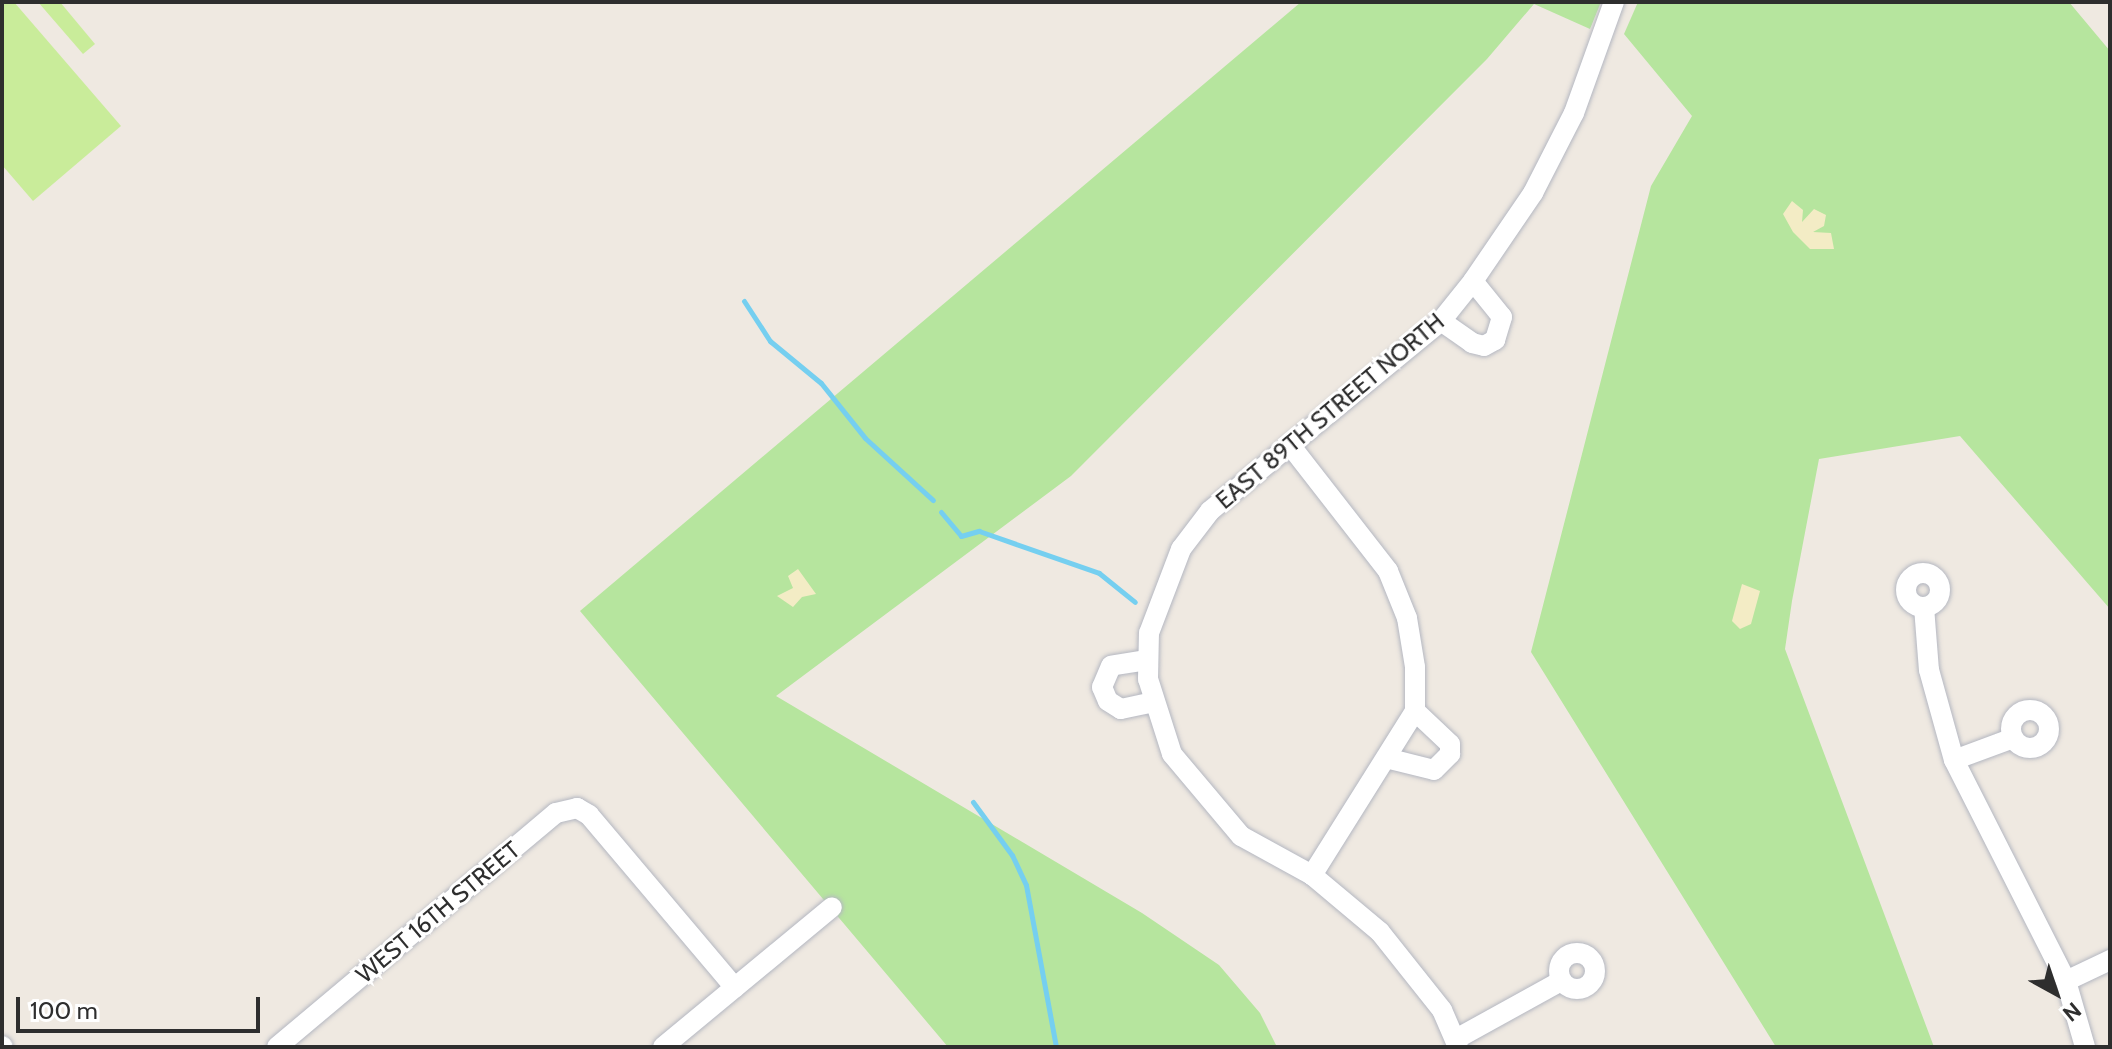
<!DOCTYPE html>
<html>
<head>
<meta charset="utf-8">
<style>
	body { margin:0 }
	#map { position:relative; width:2112px; height:1049px; overflow:hidden; background:#efe9e1; font-family:Cabin,sans-serif }
	div>[style] { position:absolute }
	.green>* { inset:0; background:#b6e59e }
	.sand>* { inset:0; background:#f3ecc5 }
	.pitch>* { inset:0; background:#c9ec9a }
	.stream>* { height:5px; margin:-2.5px; padding:0 2.5px; transform-origin:2.5px; border-radius:2.5px; background:#75cff0 }
	.roads { filter:drop-shadow(0 0 2px #b4b7c1) drop-shadow(0 0 2px #b4b7c1) }
	.minor>* { height:20px; margin:-10px; padding:0 10px; transform-origin:10px; border-radius:10px; background:#fff }
	.minor>.ring { margin:-10px; padding:0; box-sizing:content-box; background:none; border:20px solid #fff; border-radius:50% }
	span { translate:-50% -50%; white-space:nowrap; text-align:center; line-height:1.15; -webkit-text-stroke:6px #fff; paint-order:stroke }
	.street-label { font-size:24px; color:#2e2e2e }
	.frame { position:absolute; inset:0; border:4px solid #2e2e2e; pointer-events:none }
	.north { position:absolute; left:2016px; top:953px; width:80px; height:80px; -webkit-text-stroke:6px #fff; paint-order:stroke; rotate:140deg; font-size:22px; font-weight:700; line-height:32px; text-align:center; color:#2e2e2e }
	.north::after { content:''; display:block; margin:auto; width:28px; height:36px; background:#2e2e2e; clip-path:polygon(50% 0,100% 100%,50% 72%,0 100%) }
	.scale { position:absolute; left:16px; top:997px; width:244px; height:36px; box-sizing:border-box; border:4px solid #2e2e2e; border-top:0; padding-left:10px; font-size:24px; line-height:28px; white-space:nowrap; color:#2e2e2e; -webkit-text-stroke:6px #fff; paint-order:stroke }
</style>
</head>
<body>
<div id="map">
	<div class="green">
		<div style="clip-path:polygon(1301px 2px,1601px 2px,1590px 29px,1534px 4px,1487px 59px,1071px 476px,776px 696px,1142px 913px,1219px 965px,1260px 1013px,1277px 1047px,948px 1047px,580px 611px)"></div>
		<div style="clip-path:polygon(1638px 2px,2069px 2px,2110px 51px,2110px 609px,1960px 436px,1819px 459px,1792px 601px,1785px 649px,1934px 1047px,1776px 1047px,1531px 652px,1651px 186px,1692px 116px,1624px 34px)"></div>
	</div>
	<div class="sand">
		<div style="clip-path:polygon(1792px 201px,1803px 210px,1802px 222px,1814px 209px,1826px 215px,1824px 226px,1813px 232px,1831px 233px,1834px 249px,1810px 249px,1793px 232px,1783px 214px)"></div>
		<div style="clip-path:polygon(798px 569px,816px 594px,802px 597px,793px 607px,777px 596px,793px 588px,788px 576px)"></div>
		<div style="clip-path:polygon(1742px 584px,1760px 591px,1751px 624px,1740px 629px,1732px 621px)"></div>
	</div>
	<div class="pitch">
		<div style="clip-path:polygon(2px 2px,14px 2px,121px 126px,33px 201px,2px 165px)"></div>
		<div style="clip-path:polygon(38px 2px,60px 2px,95px 44px,83px 54px)"></div>
	</div>
	<div class="stream">
		<div style="left:744px;top:301px;width:48px;rotate:57deg"></div>
		<div style="left:770px;top:341px;width:66px;rotate:39.5deg"></div>
		<div style="left:821px;top:383px;width:70px;rotate:51.3deg"></div>
		<div style="left:865px;top:438px;width:92px;rotate:42.4deg"></div>
		<div style="left:941px;top:512px;width:31px;rotate:50deg"></div>
		<div style="left:961px;top:536px;width:19px;rotate:-16deg"></div>
		<div style="left:979px;top:531px;width:127px;rotate:19.3deg"></div>
		<div style="left:1099px;top:573px;width:46px;rotate:38.9deg"></div>
		<div style="left:973px;top:802px;width:66px;rotate:53.7deg"></div>
		<div style="left:1012px;top:855px;width:33px;rotate:65deg"></div>
		<div style="left:1026px;top:885px;width:165px;rotate:79.5deg"></div>
	</div>
	<div class="roads">
		<div class="minor">
			<div style="left:1441px;top:321px;width:38px;rotate:35deg"></div>
			<div style="left:1472px;top:343px;width:12px;rotate:14deg"></div>
			<div style="left:1484px;top:346px;width:13px;rotate:-29deg"></div>
			<div style="left:1495px;top:340px;width:24px;rotate:-73deg"></div>
			<div style="left:1502px;top:317px;width:46px;rotate:-128.9deg"></div>
			<div style="left:1290px;top:445px;width:160px;rotate:52.1deg"></div>
			<div style="left:1388px;top:571px;width:51px;rotate:68deg"></div>
			<div style="left:1407px;top:618px;width:50px;rotate:80.7deg"></div>
			<div style="left:1415px;top:667px;width:44px;rotate:90deg"></div>
			<div style="left:1415px;top:711px;width:194px;rotate:122.1deg"></div>
			<div class="ring" style="left:1906px;top:573px;width:14px;height:14px"></div>
			<div style="left:1924px;top:607px;width:63px;rotate:85.5deg"></div>
			<div style="left:1929px;top:670px;width:93px;rotate:74.5deg"></div>
			<div style="left:1954px;top:760px;width:248px;rotate:63.1deg"></div>
			<div style="left:2066px;top:981px;width:69px;rotate:73.9deg"></div>
			<div style="left:1147px;top:660px;width:36px;rotate:171deg"></div>
			<div style="left:1111px;top:666px;width:23px;rotate:113deg"></div>
			<div style="left:1102px;top:687px;width:15px;rotate:67deg"></div>
			<div style="left:1108px;top:701px;width:15px;rotate:32deg"></div>
			<div style="left:1121px;top:709px;width:33px;rotate:-12deg"></div>
			<div class="ring" style="left:2011px;top:710px;width:18px;height:18px"></div>
			<div style="left:1390px;top:759px;width:45px;rotate:14deg"></div>
			<div style="left:1434px;top:770px;width:23px;rotate:-45deg"></div>
			<div style="left:1450px;top:754px;width:10px;rotate:-90deg"></div>
			<div style="left:1450px;top:744px;width:48px;rotate:-136.7deg"></div>
			<div style="left:1954px;top:760px;width:63px;rotate:-20.4deg"></div>
			<div class="ring" style="left:1559px;top:953px;width:16px;height:16px"></div>
			<div style="left:2066px;top:981px;width:49px;rotate:-25.5deg"></div>
			<div style="left:1456px;top:1039px;width:120px;rotate:-28.9deg"></div>
			<div style="left:2px;top:1046px;width:1px;rotate:45deg"></div>
			<div style="left:277px;top:1047px;width:364px;rotate:-40deg"></div>
			<div style="left:556px;top:813px;width:22px;rotate:-13deg"></div>
			<div style="left:577px;top:808px;width:14px;rotate:30deg"></div>
			<div style="left:589px;top:815px;width:226px;rotate:49.8deg"></div>
			<div style="left:663px;top:1047px;width:219px;rotate:-39.6deg"></div>
			<div style="left:1458px;top:1047px;width:40px;rotate:-113.4deg"></div>
			<div style="left:1442px;top:1010px;width:100px;rotate:-128.5deg"></div>
			<div style="left:1380px;top:932px;width:89px;rotate:-140deg"></div>
			<div style="left:1312px;top:875px;width:81px;rotate:-151.2deg"></div>
			<div style="left:1241px;top:836px;width:107px;rotate:-130.1deg"></div>
			<div style="left:1172px;top:754px;width:79px;rotate:-107.7deg"></div>
			<div style="left:1148px;top:679px;width:46px;rotate:-88.8deg"></div>
			<div style="left:1149px;top:633px;width:90px;rotate:-69.1deg"></div>
			<div style="left:1181px;top:549px;width:48px;rotate:-52.7deg"></div>
			<div style="left:1210px;top:511px;width:299px;rotate:-39.4deg"></div>
			<div style="left:1441px;top:321px;width:51px;rotate:-51.3deg"></div>
			<div style="left:1473px;top:281px;width:107px;rotate:-55.7deg"></div>
			<div style="left:1533px;top:193px;width:90px;rotate:-62.9deg"></div>
			<div style="left:1574px;top:113px;width:118px;rotate:-70.2deg"></div>
		</div>
	</div>
	<div class="street-label">
		<span style="left:1330px;top:411px;rotate:-40deg">EAST 89TH STREET NORTH</span>
		<span style="left:438px;top:912px;rotate:-40deg">WEST 16TH STREET</span>
	</div>
	<div class="frame"></div>
	<div class="north">N</div>
	<div class="scale">100 m</div>
</div>
</body>
</html>
